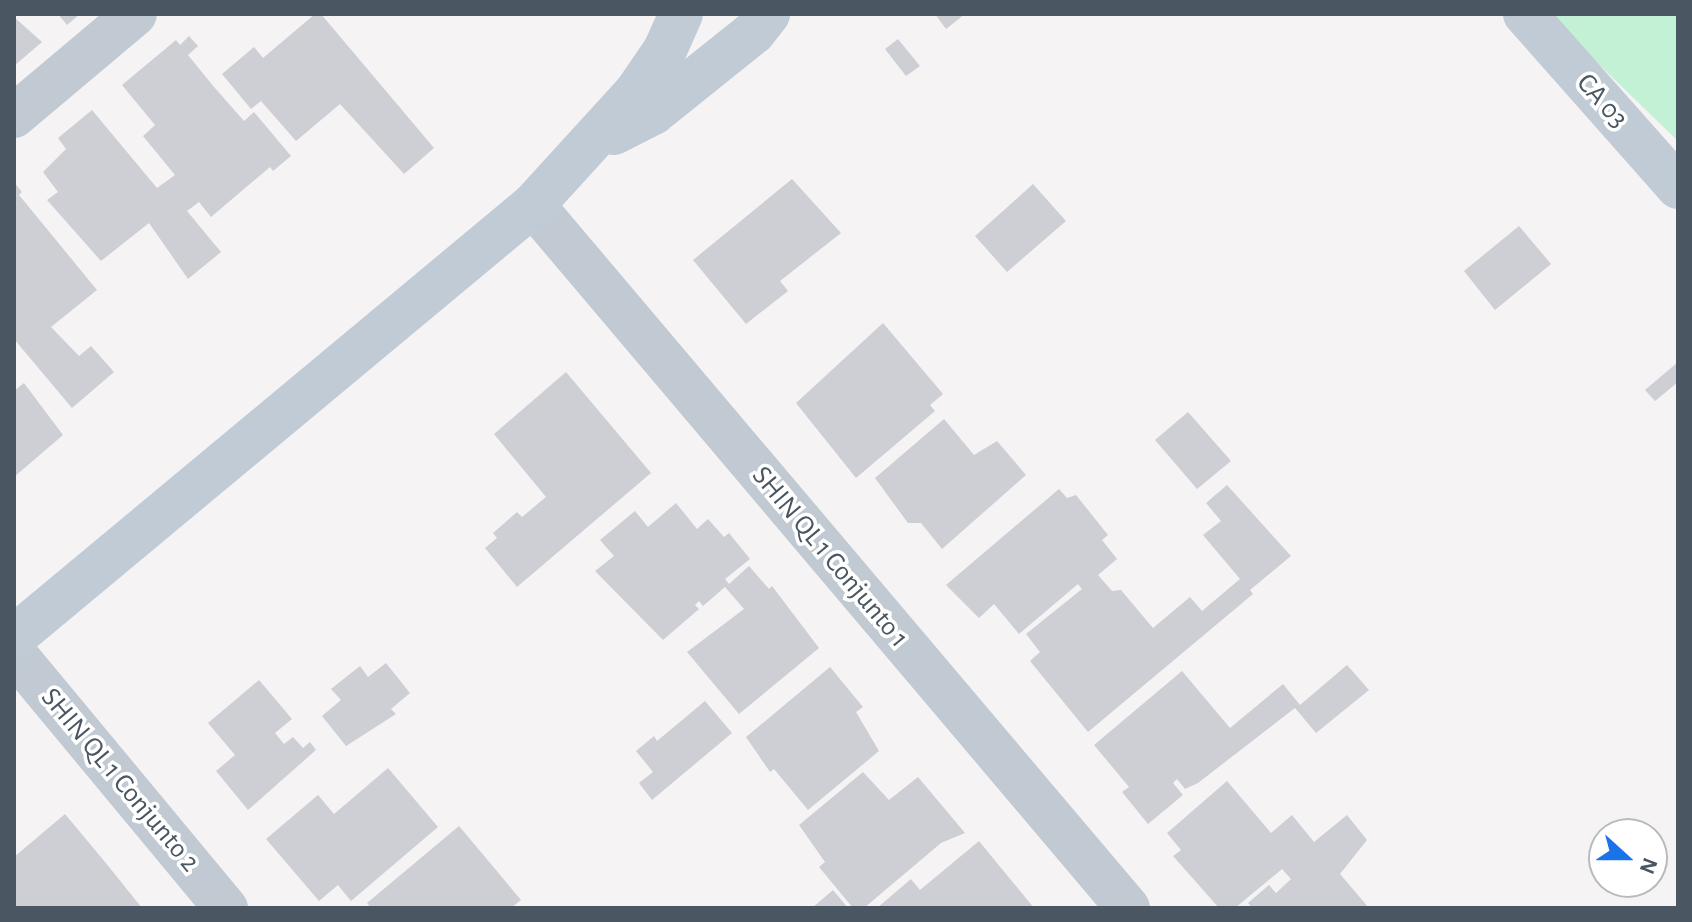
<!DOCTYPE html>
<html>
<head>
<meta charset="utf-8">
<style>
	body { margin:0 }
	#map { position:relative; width:1692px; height:922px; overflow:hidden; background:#f5f3f3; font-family:"Alegreya Sans",sans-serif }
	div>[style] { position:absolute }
	.green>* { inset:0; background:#c3f1d5 }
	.building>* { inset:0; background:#cdcfd5 }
	.street>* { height:44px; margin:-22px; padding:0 22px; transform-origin:22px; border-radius:22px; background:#c1cad2 }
	.secondary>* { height:44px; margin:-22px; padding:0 22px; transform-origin:22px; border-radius:22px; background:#c1cbd6 }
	span { translate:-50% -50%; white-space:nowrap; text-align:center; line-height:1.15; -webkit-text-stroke:7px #fff; paint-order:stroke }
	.street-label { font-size:28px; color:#4a5661 }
	.frame { position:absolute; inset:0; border:16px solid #4a5661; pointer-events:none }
	.north { position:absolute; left:1588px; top:818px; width:80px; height:80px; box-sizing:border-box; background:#fff; border:2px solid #b7bbc0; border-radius:50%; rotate:111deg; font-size:22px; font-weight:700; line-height:32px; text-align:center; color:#4a5661 }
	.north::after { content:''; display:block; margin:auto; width:28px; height:36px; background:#1a73e8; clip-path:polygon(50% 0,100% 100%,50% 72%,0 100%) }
</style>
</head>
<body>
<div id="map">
	<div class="green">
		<div style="clip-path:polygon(1547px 14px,1678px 14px,1678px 141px)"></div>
	</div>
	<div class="building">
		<div style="clip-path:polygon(58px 14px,80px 14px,67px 25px)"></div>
		<div style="clip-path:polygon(315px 14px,321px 14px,434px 148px,404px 174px,340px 104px,296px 141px,261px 101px,251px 109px,222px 74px,254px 47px,263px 58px)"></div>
		<div style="clip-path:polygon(935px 14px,965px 14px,946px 29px)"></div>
		<div style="clip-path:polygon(14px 17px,42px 42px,14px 66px)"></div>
		<div style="clip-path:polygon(189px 36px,198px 46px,188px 55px,214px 87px,244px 121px,254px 112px,291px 156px,273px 171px,270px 167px,211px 217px,199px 202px,187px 211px,221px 252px,188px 279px,149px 223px,101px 261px,47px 200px,58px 192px,43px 172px,66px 149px,58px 138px,92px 110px,157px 188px,175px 175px,143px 136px,155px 125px,122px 85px,176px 40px,180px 45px)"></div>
		<div style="clip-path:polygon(898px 39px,920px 66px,906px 76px,885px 49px)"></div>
		<div style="clip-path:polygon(792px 179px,841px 233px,780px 281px,788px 291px,746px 324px,693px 260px)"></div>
		<div style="clip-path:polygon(14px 182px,22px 192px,19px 195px,97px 290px,51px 327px,79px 356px,91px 346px,114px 372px,72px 408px,14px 339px)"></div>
		<div style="clip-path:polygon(1033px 184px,1066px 221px,1007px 272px,975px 236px)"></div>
		<div style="clip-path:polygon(1519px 226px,1551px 264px,1495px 310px,1464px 271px)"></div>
		<div style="clip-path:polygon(883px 323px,943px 394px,930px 405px,935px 411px,856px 478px,796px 403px)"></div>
		<div style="clip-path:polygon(1678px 362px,1678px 382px,1655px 401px,1645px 390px)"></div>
		<div style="clip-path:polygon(566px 372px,651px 473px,517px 587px,485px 548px,497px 538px,493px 533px,517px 512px,522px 517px,546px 497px,494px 434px)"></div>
		<div style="clip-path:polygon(24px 383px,63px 435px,14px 477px,14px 391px)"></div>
		<div style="clip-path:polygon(1188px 412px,1231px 461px,1197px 489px,1155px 440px)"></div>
		<div style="clip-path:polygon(944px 419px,974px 455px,997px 441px,1026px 475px,942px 549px,921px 523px,908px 523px,875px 478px)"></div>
		<div style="clip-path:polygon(1227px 485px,1291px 556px,1250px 590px,1253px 594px,1088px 732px,1030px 661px,1040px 652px,1026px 634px,1082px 589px,1078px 584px,1019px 634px,994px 604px,979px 618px,946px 585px,1059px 489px,1067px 498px,1076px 495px,1108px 535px,1102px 540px,1117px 559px,1098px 575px,1112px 591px,1121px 590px,1153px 628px,1190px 597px,1202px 611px,1240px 579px,1203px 535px,1221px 521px,1206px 503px)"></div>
		<div style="clip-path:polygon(676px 503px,697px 529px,708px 519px,724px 537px,729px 533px,750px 559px,725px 579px,729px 584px,749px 566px,769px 589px,772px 586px,819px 648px,739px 714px,687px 652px,744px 609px,725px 587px,703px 606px,699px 601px,695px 605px,699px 609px,663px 640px,595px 571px,614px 556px,600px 540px,635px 511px,648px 527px)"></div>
		<div style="clip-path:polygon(386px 663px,410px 693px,391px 709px,396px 714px,346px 746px,322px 716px,341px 700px,331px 689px,360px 666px,368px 677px)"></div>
		<div style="clip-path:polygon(1347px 665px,1369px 690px,1316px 733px,1295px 708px,1198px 783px,1185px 789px,1177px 779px,1173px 783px,1183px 795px,1148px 824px,1122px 792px,1129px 787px,1094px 745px,1182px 671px,1230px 728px,1283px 684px,1300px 705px)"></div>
		<div style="clip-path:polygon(830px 667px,863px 707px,856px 712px,879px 751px,808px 810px,774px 769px,770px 772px,746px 737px)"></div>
		<div style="clip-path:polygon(259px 680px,292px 719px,275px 733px,284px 744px,293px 737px,303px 748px,310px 742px,316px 750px,248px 810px,216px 771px,235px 755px,208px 723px)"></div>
		<div style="clip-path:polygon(705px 701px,732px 733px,652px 800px,639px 783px,653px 772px,636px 751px,654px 736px,657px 741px)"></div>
		<div style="clip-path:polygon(388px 768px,438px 827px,351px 901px,338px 885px,319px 901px,266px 839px,318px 795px,334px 814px)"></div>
		<div style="clip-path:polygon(863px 772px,889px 800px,918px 777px,965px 833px,941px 843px,864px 908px,853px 908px,819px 867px,825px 862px,799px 825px)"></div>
		<div style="clip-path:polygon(1227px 781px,1271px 833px,1292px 815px,1314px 842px,1347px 815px,1367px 840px,1340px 874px,1369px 908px,1252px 908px,1248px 903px,1269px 885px,1276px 893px,1291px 879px,1282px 869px,1235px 908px,1219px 908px,1173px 856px,1181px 850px,1167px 833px)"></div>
		<div style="clip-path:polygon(65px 814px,105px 862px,142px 908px,14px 908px,14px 857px)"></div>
		<div style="clip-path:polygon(459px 826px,521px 900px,511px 908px,371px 908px,367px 903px)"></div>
		<div style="clip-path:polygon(979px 841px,1034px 908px,877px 908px,911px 879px,920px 890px)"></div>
		<div style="clip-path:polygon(833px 890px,848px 908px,812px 908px)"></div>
	</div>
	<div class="street">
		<div style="left:14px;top:116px;width:158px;rotate:-40.1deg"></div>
		<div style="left:533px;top:205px;width:921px;rotate:49.76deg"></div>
		<div style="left:14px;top:653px;width:332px;rotate:50.3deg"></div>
	</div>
	<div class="secondary">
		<div style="left:1525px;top:14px;width:231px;rotate:48.5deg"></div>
		<div style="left:614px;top:133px;width:44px;rotate:-27.1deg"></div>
		<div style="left:653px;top:113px;width:129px;rotate:-38.7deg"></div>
		<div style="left:754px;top:32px;width:23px;rotate:-52deg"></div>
		<div style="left:14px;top:637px;width:675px;rotate:-39.77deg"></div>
		<div style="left:533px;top:205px;width:154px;rotate:-47.6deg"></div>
		<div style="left:637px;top:91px;width:50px;rotate:-55.7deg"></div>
		<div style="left:665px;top:50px;width:39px;rotate:-66deg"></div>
	</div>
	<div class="street-label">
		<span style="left:1602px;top:101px;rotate:49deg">CA 03</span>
		<span style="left:830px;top:557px;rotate:50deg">SHIN QL 1 Conjunto 1</span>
		<span style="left:120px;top:780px;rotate:50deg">SHIN QL 1 Conjunto 2</span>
	</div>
	<div class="frame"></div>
	<div class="north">N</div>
</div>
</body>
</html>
